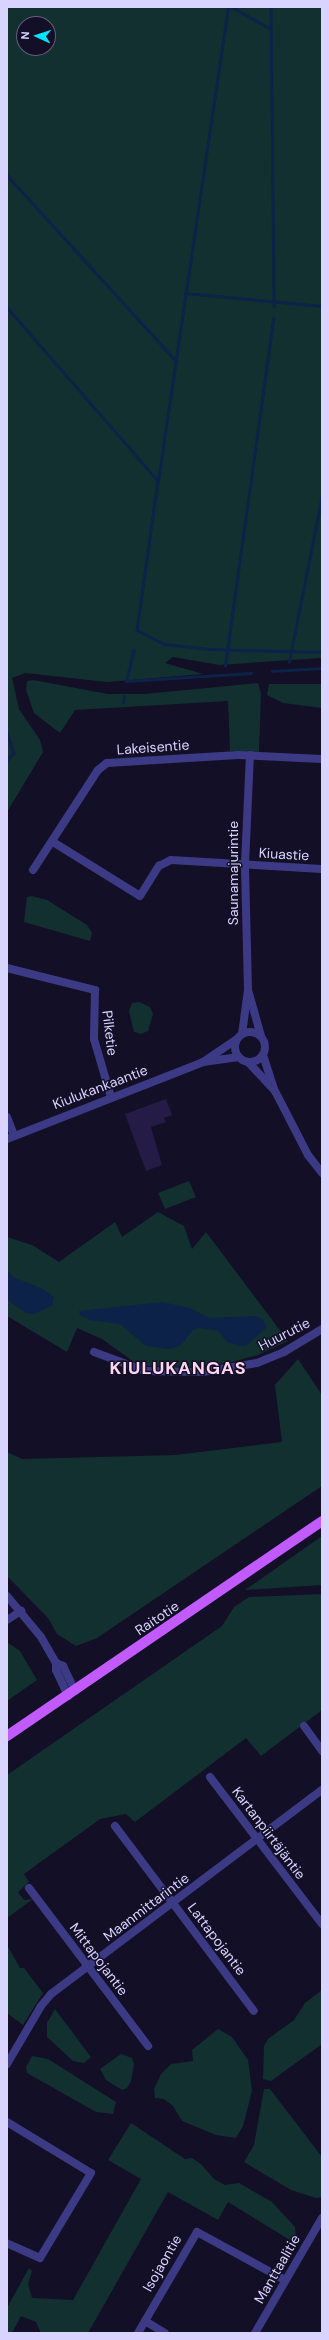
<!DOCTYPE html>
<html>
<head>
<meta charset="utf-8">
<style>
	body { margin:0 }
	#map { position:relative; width:329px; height:2340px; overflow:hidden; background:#130f26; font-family:"DM Sans",sans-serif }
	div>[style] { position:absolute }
	.green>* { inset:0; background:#12302f }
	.water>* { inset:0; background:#0c2248 }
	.stream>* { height:2.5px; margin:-1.25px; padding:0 1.25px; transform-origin:1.25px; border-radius:1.25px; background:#0c2248 }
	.building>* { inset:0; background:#241b47 }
	.minor>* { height:8px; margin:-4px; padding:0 4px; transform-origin:4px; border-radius:4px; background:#3d3a85 }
	.minor>.ring { margin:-4px; padding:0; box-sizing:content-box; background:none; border:8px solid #3d3a85; border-radius:50% }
	.major>* { height:10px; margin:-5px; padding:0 5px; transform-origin:5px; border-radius:5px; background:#c25bff }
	span { translate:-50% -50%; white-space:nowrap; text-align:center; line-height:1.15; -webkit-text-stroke:3px #130f26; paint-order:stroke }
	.street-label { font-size:14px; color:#d9d4ff }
	.district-label { font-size:18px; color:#ffd6f0; font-weight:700; letter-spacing:1px }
	.frame { position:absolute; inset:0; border:8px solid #d9d4ff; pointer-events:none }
	.north { position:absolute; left:16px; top:16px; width:40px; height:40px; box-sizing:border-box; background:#130f26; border:1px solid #625e7d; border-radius:50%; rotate:273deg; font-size:11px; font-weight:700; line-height:16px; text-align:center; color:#d9d4ff }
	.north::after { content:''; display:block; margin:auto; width:14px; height:18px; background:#00e5ff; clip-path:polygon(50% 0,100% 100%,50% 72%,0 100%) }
</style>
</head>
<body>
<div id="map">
	<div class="green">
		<div style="clip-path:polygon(evenodd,7px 7px,322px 7px,322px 658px,219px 665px,173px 657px,165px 663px,203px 674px,107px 682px,25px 673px,12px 678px,19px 709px,40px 740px,43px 752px,7px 812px,7px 7px,24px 24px,48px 24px,48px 48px,24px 48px,24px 24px)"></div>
		<div style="clip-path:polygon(33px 680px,108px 694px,144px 694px,258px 683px,261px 694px,259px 752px,230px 751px,228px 701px,75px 710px,60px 733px,34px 713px,26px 690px,27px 681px)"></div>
		<div style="clip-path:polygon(269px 684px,322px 684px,322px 708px,283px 703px,267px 695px)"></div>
		<div style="clip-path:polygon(32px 896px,47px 900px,87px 925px,92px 933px,90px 941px,24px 922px,27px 897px)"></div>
		<div style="clip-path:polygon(139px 1002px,150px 1007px,153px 1014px,148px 1031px,141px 1034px,134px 1032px,129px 1011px,132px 1003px)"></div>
		<div style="clip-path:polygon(189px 1181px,196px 1197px,165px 1209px,158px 1193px)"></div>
		<div style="clip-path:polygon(158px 1212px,184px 1226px,192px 1249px,206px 1232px,288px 1341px,258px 1355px,232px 1362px,199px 1367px,145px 1366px,134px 1362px,102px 1339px,77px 1328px,67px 1352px,7px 1316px,7px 1237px,32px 1245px,59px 1262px,115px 1222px,122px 1237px)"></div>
		<div style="clip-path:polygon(298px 1359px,322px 1395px,322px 1486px,97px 1638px,76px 1646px,57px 1634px,48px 1618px,7px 1576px,7px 1452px,22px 1459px,175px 1455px,282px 1442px,275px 1385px)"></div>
		<div style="clip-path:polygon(322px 1536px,322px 1585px,245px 1590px)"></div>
		<div style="clip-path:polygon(322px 1594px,322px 1710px,261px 1756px,246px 1738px,135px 1822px,126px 1814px,100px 1819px,24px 1874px,29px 1882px,18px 1892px,24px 1900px,33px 1899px,7px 1918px,7px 1775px,222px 1626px,234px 1607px,249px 1597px)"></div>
		<div style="clip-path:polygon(7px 1642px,20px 1651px,37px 1680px,7px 1701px)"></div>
		<div style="clip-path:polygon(7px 1945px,20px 1968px,24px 1968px,43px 1993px,23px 2025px,7px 2013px)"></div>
		<div style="clip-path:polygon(322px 1990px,322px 2044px,271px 2081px,263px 2079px,264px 2046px,268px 2039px,294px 2020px,305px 2003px)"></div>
		<div style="clip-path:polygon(55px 2009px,91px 2057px,84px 2063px,73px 2061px,47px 2037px,47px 2023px)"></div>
		<div style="clip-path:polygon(218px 2029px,232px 2037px,248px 2060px,252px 2091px,243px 2126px,236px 2138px,216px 2135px,182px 2121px,173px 2106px,164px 2099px,155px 2098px,154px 2089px,161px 2074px,171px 2064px,193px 2061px,192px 2050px)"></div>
		<div style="clip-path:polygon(121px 2054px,132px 2058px,134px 2064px,131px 2081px,127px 2088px,122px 2090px,106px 2080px,100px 2069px)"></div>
		<div style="clip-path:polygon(32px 2056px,48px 2059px,116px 2102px,113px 2114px,96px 2112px,27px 2073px,26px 2067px)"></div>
		<div style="clip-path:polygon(264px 2089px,270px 2089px,322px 2157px,322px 2197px,316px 2198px,291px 2190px,244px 2162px,254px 2145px)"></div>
		<div style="clip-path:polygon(131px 2123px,185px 2159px,192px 2158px,201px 2164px,214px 2179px,225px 2185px,239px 2183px,272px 2202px,295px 2227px,296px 2239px,293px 2242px,228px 2202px,218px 2220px,168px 2192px,88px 2333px,41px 2333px,36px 2322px,21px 2316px,12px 2333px,7px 2333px,7px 2308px,29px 2268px,32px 2271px,28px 2284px,32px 2298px,73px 2300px,141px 2179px,108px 2160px)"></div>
	</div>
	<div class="water">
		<div style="clip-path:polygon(7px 1270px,13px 1277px,41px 1288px,54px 1297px,52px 1306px,34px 1314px,26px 1313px,10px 1302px,7px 1299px)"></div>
		<div style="clip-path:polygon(162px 1302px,190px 1308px,209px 1318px,255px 1316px,263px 1319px,266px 1328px,246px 1346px,240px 1346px,227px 1342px,218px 1331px,199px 1328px,193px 1330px,180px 1346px,169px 1349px,146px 1346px,120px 1324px,89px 1320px,80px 1315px,79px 1311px)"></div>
	</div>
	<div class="stream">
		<div style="left:232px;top:7px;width:45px;rotate:29.4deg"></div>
		<div style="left:271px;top:7px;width:299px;rotate:89.4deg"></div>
		<div style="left:7px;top:175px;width:251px;rotate:47.7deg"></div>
		<div style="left:185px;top:293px;width:138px;rotate:5.4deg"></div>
		<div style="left:7px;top:307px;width:230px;rotate:49deg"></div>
		<div style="left:158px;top:481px;width:150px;rotate:98deg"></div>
		<div style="left:137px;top:630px;width:31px;rotate:27deg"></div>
		<div style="left:165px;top:644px;width:44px;rotate:6.5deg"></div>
		<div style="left:209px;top:649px;width:113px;rotate:1.5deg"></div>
		<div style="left:158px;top:481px;width:479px;rotate:-81.6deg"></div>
		<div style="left:134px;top:650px;width:32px;rotate:103deg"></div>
		<div style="left:127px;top:681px;width:124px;rotate:-3.7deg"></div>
		<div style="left:289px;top:662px;width:170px;rotate:-78.8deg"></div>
		<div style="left:225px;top:666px;width:351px;rotate:-82.1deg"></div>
		<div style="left:272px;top:671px;width:50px;rotate:-3.4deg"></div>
		<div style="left:7px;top:679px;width:1px"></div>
		<div style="left:123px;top:703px;width:7px;rotate:-82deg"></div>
		<div style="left:7px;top:732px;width:22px;rotate:72deg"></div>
		<div style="left:14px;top:753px;width:11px;rotate:131deg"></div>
	</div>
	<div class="building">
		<div style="clip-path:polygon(166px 1099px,172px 1115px,164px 1118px,166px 1122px,151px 1127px,162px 1165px,146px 1171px,125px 1114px)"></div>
	</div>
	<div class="minor">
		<div style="left:53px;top:842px;width:102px;rotate:31.8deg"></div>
		<div style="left:140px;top:896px;width:36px;rotate:-58deg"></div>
		<div style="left:159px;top:866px;width:13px;rotate:-27deg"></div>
		<div style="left:171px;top:860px;width:151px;rotate:3.4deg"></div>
		<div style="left:33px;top:870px;width:119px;rotate:-57deg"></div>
		<div style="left:98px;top:770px;width:11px;rotate:-38deg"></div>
		<div style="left:107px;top:763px;width:131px;rotate:-3.5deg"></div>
		<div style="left:238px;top:755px;width:84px;rotate:2.7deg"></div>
		<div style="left:7px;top:968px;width:91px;rotate:14deg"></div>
		<div style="left:95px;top:990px;width:49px;rotate:91.2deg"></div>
		<div style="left:94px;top:1039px;width:60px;rotate:73.7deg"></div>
		<div style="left:248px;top:990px;width:126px;rotate:-91.4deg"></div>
		<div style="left:245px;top:864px;width:109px;rotate:-87.4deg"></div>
		<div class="ring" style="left:235px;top:1032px;width:22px;height:22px"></div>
		<div style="left:242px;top:1034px;width:44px;rotate:-82.2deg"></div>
		<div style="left:248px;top:990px;width:48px;rotate:74.2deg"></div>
		<div style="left:263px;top:1055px;width:38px;rotate:72deg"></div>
		<div style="left:275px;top:1091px;width:72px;rotate:62.7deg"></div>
		<div style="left:308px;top:1155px;width:23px;rotate:52deg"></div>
		<div style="left:203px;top:1062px;width:40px;rotate:-34deg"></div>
		<div style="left:248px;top:1062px;width:37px;rotate:47deg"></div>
		<div style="left:7px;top:1117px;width:19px;rotate:69deg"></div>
		<div style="left:7px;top:1139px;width:211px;rotate:-21.4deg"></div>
		<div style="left:203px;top:1062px;width:36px;rotate:-8deg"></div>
		<div style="left:94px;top:1352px;width:54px;rotate:20.4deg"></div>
		<div style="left:145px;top:1371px;width:58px;rotate:1deg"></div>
		<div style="left:203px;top:1372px;width:55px;rotate:-9.5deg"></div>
		<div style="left:257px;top:1363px;width:29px;rotate:-22deg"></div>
		<div style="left:284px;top:1352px;width:44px;rotate:-31.2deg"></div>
		<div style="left:7px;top:1596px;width:53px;rotate:50.3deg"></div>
		<div style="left:41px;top:1637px;width:30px;rotate:60deg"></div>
		<div style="left:56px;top:1663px;width:8px;rotate:23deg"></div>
		<div style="left:63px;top:1666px;width:28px;rotate:64deg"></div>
		<div style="left:7px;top:1620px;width:17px;rotate:-33deg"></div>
		<div style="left:56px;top:1663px;width:7px;rotate:90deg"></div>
		<div style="left:56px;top:1670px;width:29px;rotate:65deg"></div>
		<div style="left:304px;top:1726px;width:31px;rotate:54deg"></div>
		<div style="left:210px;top:1777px;width:185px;rotate:52.7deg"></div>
		<div style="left:115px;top:1826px;width:231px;rotate:53.1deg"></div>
		<div style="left:29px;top:1888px;width:198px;rotate:53deg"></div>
		<div style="left:7px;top:2064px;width:67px;rotate:-59.6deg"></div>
		<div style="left:41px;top:2006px;width:16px;rotate:-50deg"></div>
		<div style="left:51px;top:1994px;width:339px;rotate:-37deg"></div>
		<div style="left:7px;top:2122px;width:98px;rotate:31.3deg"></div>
		<div style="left:91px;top:2173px;width:99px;rotate:121deg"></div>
		<div style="left:40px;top:2258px;width:36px;rotate:-156deg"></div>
		<div style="left:145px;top:2321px;width:23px;rotate:31deg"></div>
		<div style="left:138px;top:2333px;width:117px;rotate:-59.7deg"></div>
		<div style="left:197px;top:2232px;width:100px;rotate:28.6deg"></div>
		<div style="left:255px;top:2333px;width:133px;rotate:-59.8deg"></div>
	</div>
	<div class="major">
		<div style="left:7px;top:1736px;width:381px;rotate:-34.3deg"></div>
	</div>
	<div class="street-label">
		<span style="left:153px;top:747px;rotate:-4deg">Lakeisentie</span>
		<span style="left:284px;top:854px;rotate:3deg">Kiuastie</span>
		<span style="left:233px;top:873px;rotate:-90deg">Saunamajurintie</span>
		<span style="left:110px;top:1033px;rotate:83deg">Pilketie</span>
		<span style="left:100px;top:1087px;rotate:-21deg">Kiulukankaantie</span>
		<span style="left:284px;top:1334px;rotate:-27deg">Huurutie</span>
		<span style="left:157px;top:1618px;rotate:-34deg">Raitotie</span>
		<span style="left:269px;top:1833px;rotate:53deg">Kartanpiirtäjäntie</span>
		<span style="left:146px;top:1907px;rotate:-37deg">Maanmittarintie</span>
		<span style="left:217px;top:1939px;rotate:53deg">Lattapojantie</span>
		<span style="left:99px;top:1959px;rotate:53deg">Mittapojantie</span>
		<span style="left:162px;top:2263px;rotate:-60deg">Isojaontie</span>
		<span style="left:277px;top:2269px;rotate:-60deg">Manttaalitie</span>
	</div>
	<div class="district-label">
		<span style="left:178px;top:1368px">KIULUKANGAS</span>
	</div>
	<div class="frame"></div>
	<div class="north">N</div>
</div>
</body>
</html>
